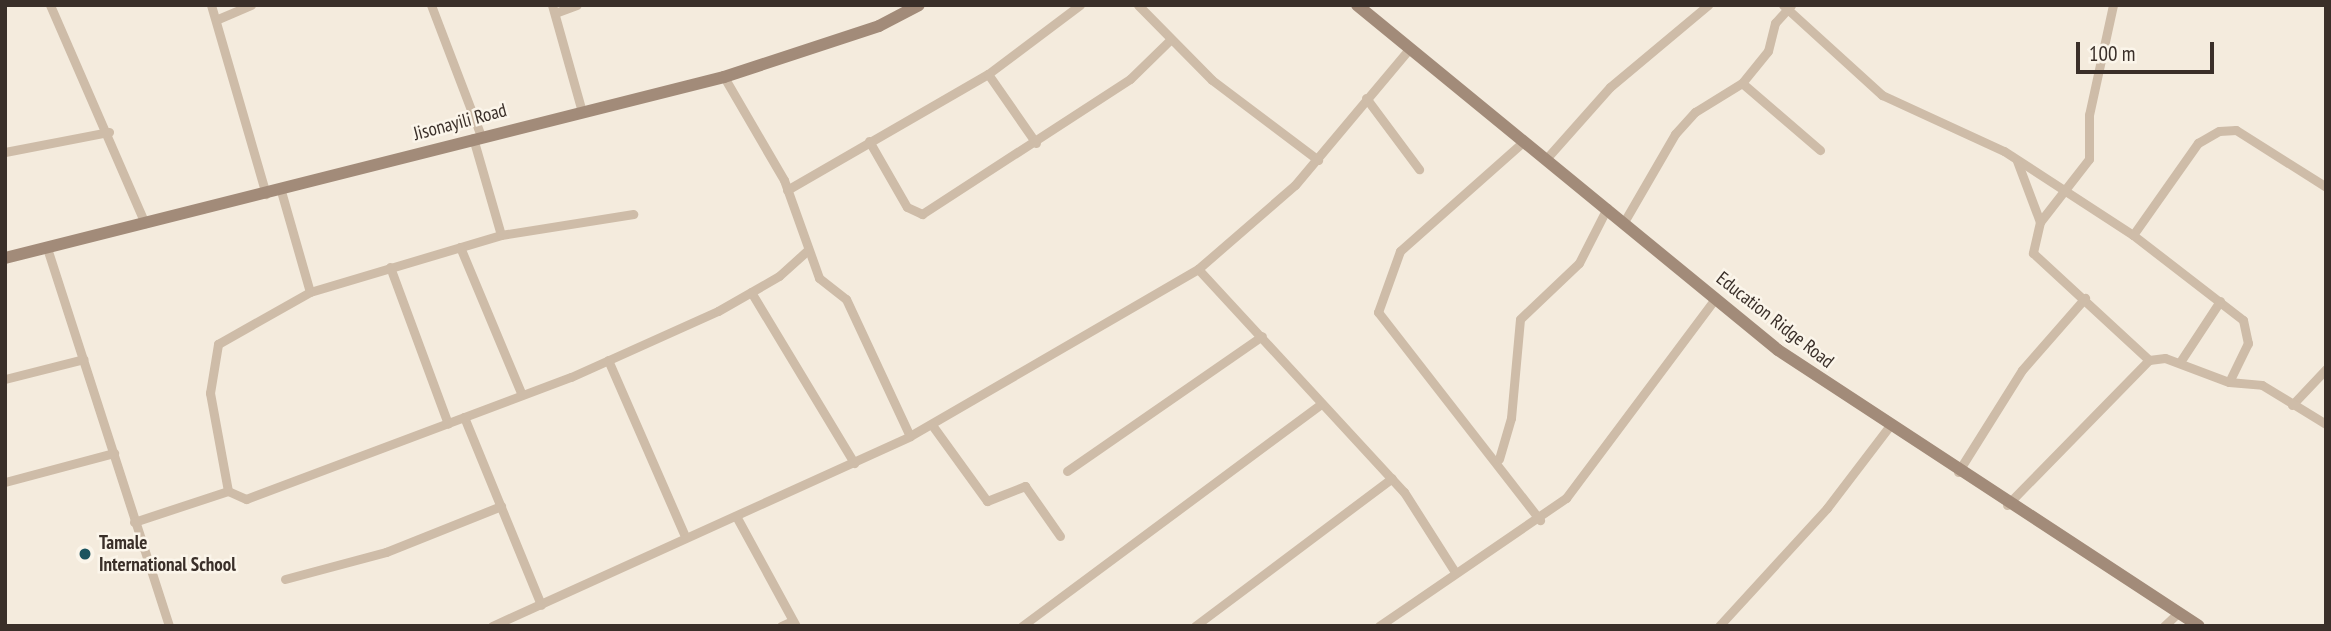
<!DOCTYPE html>
<html>
<head>
<meta charset="utf-8">
<style>
	body { margin:0 }
	#map { position:relative; width:2331px; height:631px; overflow:hidden; background:#f4ebdd; font-family:"PT Sans Narrow",sans-serif }
	div>[style] { position:absolute }
	.street>* { height:9px; margin:-4.5px; padding:0 4.5px; transform-origin:4.5px; border-radius:4.5px; background:#cebca8 }
	.secondary>* { height:12px; margin:-6px; padding:0 6px; transform-origin:6px; border-radius:6px; background:#a28b79 }
	.dots>* { width:19px; height:19px; translate:-50% -50%; box-sizing:border-box; border:4px solid #fbf5ea; border-radius:50% }
	span { translate:-50% -50%; white-space:nowrap; text-align:center; line-height:1.15; -webkit-text-stroke:5px #fbf5ea; paint-order:stroke }
	.street-label { font-size:19px; color:#3a2f29 }
	.poi-label { font-size:19px; color:#3a2f29; font-weight:700 }
	.left { translate:0 -50%; text-align:left }
	.frame { position:absolute; inset:0; border:7px solid #3a2f29; pointer-events:none }
	.scale { position:absolute; left:2076px; top:42px; width:138px; height:32px; box-sizing:border-box; border:4px solid #3a2f29; border-top:0; padding-left:9px; font-size:21px; line-height:24px; white-space:nowrap; color:#3a2f29; -webkit-text-stroke:5px #fbf5ea; paint-order:stroke }
</style>
</head>
<body>
<div id="map">
	<div class="street">
		<div style="left:50px;top:5px;width:238px;rotate:66.5deg"></div>
		<div style="left:211px;top:5px;width:197px;rotate:73.8deg"></div>
		<div style="left:431px;top:5px;width:140px;rotate:69.1deg"></div>
		<div style="left:552px;top:5px;width:111px;rotate:74.3deg"></div>
		<div style="left:1138px;top:5px;width:105px;rotate:45.4deg"></div>
		<div style="left:1212px;top:80px;width:133px;rotate:37deg"></div>
		<div style="left:1783px;top:5px;width:134px;rotate:42.3deg"></div>
		<div style="left:1882px;top:95px;width:134px;rotate:24.7deg"></div>
		<div style="left:2004px;top:151px;width:154px;rotate:33.1deg"></div>
		<div style="left:2133px;top:235px;width:139px;rotate:37.7deg"></div>
		<div style="left:2243px;top:320px;width:24px;rotate:78deg"></div>
		<div style="left:2248px;top:343px;width:43px;rotate:116deg"></div>
		<div style="left:2113px;top:5px;width:113px;rotate:102.3deg"></div>
		<div style="left:2089px;top:115px;width:44px;rotate:90deg"></div>
		<div style="left:2089px;top:159px;width:80px;rotate:127.9deg"></div>
		<div style="left:2040px;top:222px;width:32px;rotate:103deg"></div>
		<div style="left:2033px;top:253px;width:158px;rotate:42.7deg"></div>
		<div style="left:555px;top:13px;width:23px;rotate:-20deg"></div>
		<div style="left:218px;top:19px;width:36px;rotate:-23deg"></div>
		<div style="left:988px;top:74px;width:84px;rotate:55.2deg"></div>
		<div style="left:724px;top:77px;width:119px;rotate:59.8deg"></div>
		<div style="left:784px;top:180px;width:104px;rotate:70.3deg"></div>
		<div style="left:819px;top:278px;width:34px;rotate:38deg"></div>
		<div style="left:846px;top:299px;width:151px;rotate:65deg"></div>
		<div style="left:1742px;top:83px;width:103px;rotate:40.7deg"></div>
		<div style="left:1366px;top:98px;width:89px;rotate:53.3deg"></div>
		<div style="left:473px;top:138px;width:101px;rotate:73.9deg"></div>
		<div style="left:869px;top:141px;width:76px;rotate:60.1deg"></div>
		<div style="left:907px;top:207px;width:17px;rotate:25deg"></div>
		<div style="left:922px;top:214px;width:248px;rotate:-33deg"></div>
		<div style="left:1130px;top:79px;width:56px;rotate:-44.3deg"></div>
		<div style="left:1524px;top:141px;width:166px;rotate:138.4deg"></div>
		<div style="left:1400px;top:251px;width:65px;rotate:109.8deg"></div>
		<div style="left:1378px;top:312px;width:264px;rotate:52.1deg"></div>
		<div style="left:5px;top:152px;width:106px;rotate:-10.9deg"></div>
		<div style="left:1546px;top:159px;width:96px;rotate:-48.4deg"></div>
		<div style="left:1610px;top:87px;width:128px;rotate:-39.9deg"></div>
		<div style="left:2017px;top:161px;width:65px;rotate:69.3deg"></div>
		<div style="left:787px;top:190px;width:232px;rotate:-30deg"></div>
		<div style="left:988px;top:74px;width:115px;rotate:-36.9deg"></div>
		<div style="left:281px;top:191px;width:105px;rotate:74deg"></div>
		<div style="left:310px;top:292px;width:199px;rotate:-16.6deg"></div>
		<div style="left:501px;top:235px;width:134px;rotate:-9deg"></div>
		<div style="left:1624px;top:222px;width:102px;rotate:-59.9deg"></div>
		<div style="left:1675px;top:134px;width:30px;rotate:-48deg"></div>
		<div style="left:1695px;top:112px;width:55px;rotate:-31.7deg"></div>
		<div style="left:1742px;top:83px;width:41px;rotate:-50.9deg"></div>
		<div style="left:1768px;top:51px;width:29px;rotate:-76deg"></div>
		<div style="left:1775px;top:23px;width:24px;rotate:-48deg"></div>
		<div style="left:2133px;top:235px;width:113px;rotate:-54.8deg"></div>
		<div style="left:2198px;top:143px;width:24px;rotate:-30deg"></div>
		<div style="left:2219px;top:131px;width:17px;rotate:-3deg"></div>
		<div style="left:2236px;top:130px;width:107px;rotate:32.3deg"></div>
		<div style="left:460px;top:247px;width:160px;rotate:67.3deg"></div>
		<div style="left:47px;top:248px;width:397px;rotate:72.1deg"></div>
		<div style="left:390px;top:267px;width:167px;rotate:69.7deg"></div>
		<div style="left:1198px;top:269px;width:304px;rotate:47.3deg"></div>
		<div style="left:1404px;top:492px;width:95px;rotate:57.5deg"></div>
		<div style="left:751px;top:292px;width:200px;rotate:58.9deg"></div>
		<div style="left:608px;top:360px;width:190px;rotate:66.4deg"></div>
		<div style="left:2180px;top:362px;width:73px;rotate:-56.7deg"></div>
		<div style="left:5px;top:379px;width:81px;rotate:-14.2deg"></div>
		<div style="left:2292px;top:405px;width:50px;rotate:-46.6deg"></div>
		<div style="left:464px;top:417px;width:203px;rotate:67.7deg"></div>
		<div style="left:932px;top:425px;width:94px;rotate:54.1deg"></div>
		<div style="left:987px;top:501px;width:41px;rotate:-21.5deg"></div>
		<div style="left:1025px;top:486px;width:61px;rotate:55deg"></div>
		<div style="left:1499px;top:459px;width:43px;rotate:-73.7deg"></div>
		<div style="left:1511px;top:418px;width:99px;rotate:-84.8deg"></div>
		<div style="left:1520px;top:319px;width:81px;rotate:-43.5deg"></div>
		<div style="left:1579px;top:263px;width:62px;rotate:-63deg"></div>
		<div style="left:1067px;top:471px;width:237px;rotate:-34.7deg"></div>
		<div style="left:1958px;top:472px;width:120px;rotate:-57.9deg"></div>
		<div style="left:2022px;top:370px;width:96px;rotate:-48.8deg"></div>
		<div style="left:5px;top:482px;width:113px;rotate:-14.9deg"></div>
		<div style="left:228px;top:491px;width:100px;rotate:-100.4deg"></div>
		<div style="left:210px;top:393px;width:50px;rotate:-80.7deg"></div>
		<div style="left:218px;top:344px;width:106px;rotate:-29.5deg"></div>
		<div style="left:2007px;top:505px;width:203px;rotate:-45.6deg"></div>
		<div style="left:2149px;top:360px;width:16px;rotate:-7deg"></div>
		<div style="left:2165px;top:358px;width:68px;rotate:20.6deg"></div>
		<div style="left:2229px;top:382px;width:33px;rotate:5deg"></div>
		<div style="left:2262px;top:385px;width:75px;rotate:31.4deg"></div>
		<div style="left:736px;top:516px;width:125px;rotate:61.4deg"></div>
		<div style="left:134px;top:522px;width:99px;rotate:-18.3deg"></div>
		<div style="left:228px;top:491px;width:20px;rotate:24deg"></div>
		<div style="left:246px;top:499px;width:347px;rotate:-20.6deg"></div>
		<div style="left:571px;top:377px;width:161px;rotate:-24.2deg"></div>
		<div style="left:718px;top:311px;width:70px;rotate:-29.8deg"></div>
		<div style="left:779px;top:276px;width:39px;rotate:-42deg"></div>
		<div style="left:285px;top:579px;width:105px;rotate:-15deg"></div>
		<div style="left:386px;top:552px;width:124px;rotate:-21.8deg"></div>
		<div style="left:492px;top:626px;width:459px;rotate:-24.4deg"></div>
		<div style="left:910px;top:436px;width:333px;rotate:-30.1deg"></div>
		<div style="left:1198px;top:269px;width:128px;rotate:-40.9deg"></div>
		<div style="left:1295px;top:185px;width:179px;rotate:-50deg"></div>
		<div style="left:781px;top:626px;width:12px;rotate:-24deg"></div>
		<div style="left:1022px;top:626px;width:371px;rotate:-36.6deg"></div>
		<div style="left:1195px;top:626px;width:246px;rotate:-36.9deg"></div>
		<div style="left:1379px;top:626px;width:227px;rotate:-34.4deg"></div>
		<div style="left:1566px;top:498px;width:249px;rotate:-53.2deg"></div>
		<div style="left:1719px;top:626px;width:160px;rotate:-47.5deg"></div>
		<div style="left:1827px;top:508px;width:101px;rotate:-52.7deg"></div>
		<div style="left:2164px;top:626px;width:19px;rotate:-43deg"></div>
	</div>
	<div class="secondary">
		<div style="left:1357px;top:5px;width:544px;rotate:39.33deg"></div>
		<div style="left:1778px;top:350px;width:503px;rotate:33.25deg"></div>
		<div style="left:5px;top:258px;width:741px;rotate:-14.13deg"></div>
		<div style="left:724px;top:77px;width:163px;rotate:-18.2deg"></div>
		<div style="left:879px;top:26px;width:45px;rotate:-27.7deg"></div>
	</div>
	<div class="dots">
		<div style="left:85px;top:554px;background:#1b545f"></div>
	</div>
	<div class="street-label">
		<span style="left:460px;top:122px;rotate:-15deg">Jisonayili Road</span>
		<span style="left:1775px;top:320px;rotate:38deg">Education Ridge Road</span>
	</div>
	<div class="poi-label">
		<span class="left" style="left:99px;top:554px">Tamale<br>International School</span>
	</div>
	<div class="frame"></div>
	<div class="scale">100 m</div>
</div>
</body>
</html>
